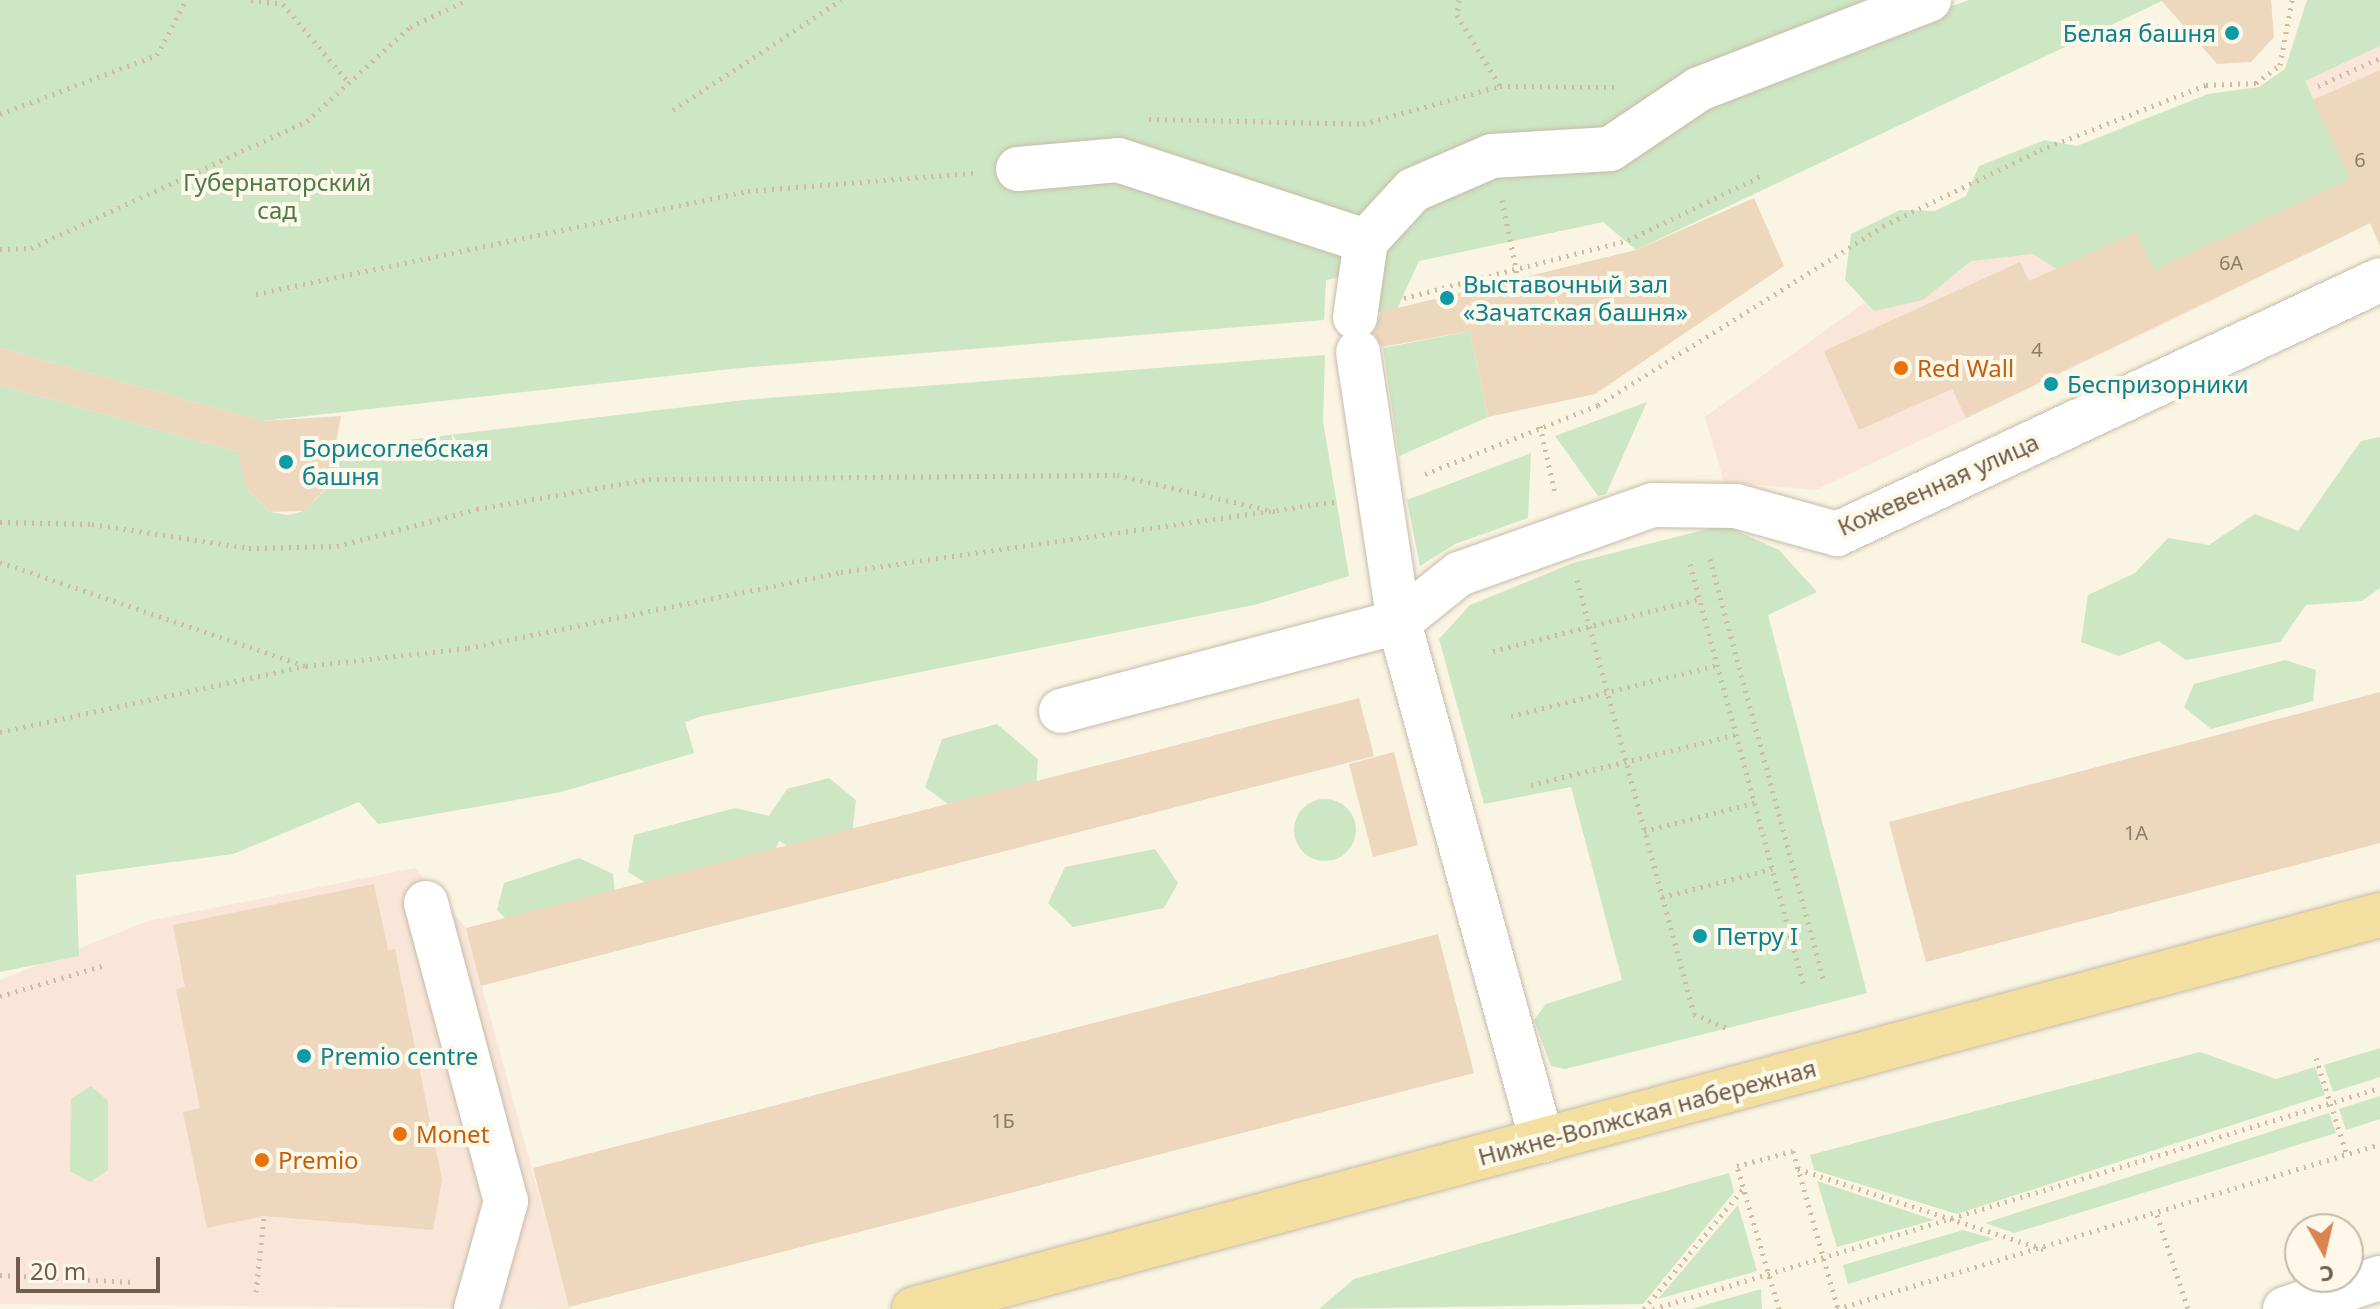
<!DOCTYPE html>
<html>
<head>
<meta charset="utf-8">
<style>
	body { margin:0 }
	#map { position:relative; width:2380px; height:1309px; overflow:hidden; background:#faf4e3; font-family:"Noto Sans",sans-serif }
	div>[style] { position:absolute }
	.commercial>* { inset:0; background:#f9e6d8 }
	.green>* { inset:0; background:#cde6c3 }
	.round { border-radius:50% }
	.building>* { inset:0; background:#edd7bd }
	.path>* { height:5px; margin-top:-2.5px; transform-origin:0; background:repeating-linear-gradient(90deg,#d1baa1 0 2px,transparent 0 8px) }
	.roads { filter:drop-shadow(0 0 2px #c7bba9) drop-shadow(0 0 2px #c7bba9) }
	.minor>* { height:44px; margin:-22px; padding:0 22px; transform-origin:22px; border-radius:22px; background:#fff }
	.major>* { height:44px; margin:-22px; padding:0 22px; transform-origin:22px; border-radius:22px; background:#f3e0a1 }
	.dots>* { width:22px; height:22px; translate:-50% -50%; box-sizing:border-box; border:4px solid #fdf8e9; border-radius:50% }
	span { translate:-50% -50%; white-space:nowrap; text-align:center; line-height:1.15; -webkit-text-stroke:8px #fdf8e9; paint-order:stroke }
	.number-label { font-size:20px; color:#8f7c68 }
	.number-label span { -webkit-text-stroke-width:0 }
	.culture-label { font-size:24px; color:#0d838f }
	.right { translate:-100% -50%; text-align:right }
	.left { translate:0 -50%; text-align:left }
	.park-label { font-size:24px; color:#507a48 }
	.food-label { font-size:24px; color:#c56008 }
	.street-label { font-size:24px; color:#705d4c }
	.north { position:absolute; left:2284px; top:1213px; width:80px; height:80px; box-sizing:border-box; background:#fdf8e9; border:2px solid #c5baaa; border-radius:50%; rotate:172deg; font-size:22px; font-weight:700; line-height:32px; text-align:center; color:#705d4c }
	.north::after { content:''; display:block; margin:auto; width:28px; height:36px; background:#da8353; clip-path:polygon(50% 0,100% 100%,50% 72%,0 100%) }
	.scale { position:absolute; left:16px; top:1257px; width:144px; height:36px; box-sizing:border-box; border:4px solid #705d4c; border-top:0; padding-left:10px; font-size:24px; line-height:28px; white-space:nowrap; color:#705d4c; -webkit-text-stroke:6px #fdf8e9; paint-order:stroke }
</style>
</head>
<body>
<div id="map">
	<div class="commercial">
		<div style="clip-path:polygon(2380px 46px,2380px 237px,2305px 81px)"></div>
		<div style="clip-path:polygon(2285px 209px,2307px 254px,2177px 318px,1816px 490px,1724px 482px,1705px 417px,1921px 262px)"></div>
		<div style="clip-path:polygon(415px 868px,466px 928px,570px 1309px,0 1304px,0 980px,148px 921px)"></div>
	</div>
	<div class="green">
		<div style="clip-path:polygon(0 0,1941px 0,1944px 9px,1969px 0,2164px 0,1636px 250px,1603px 222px,1419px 261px,1397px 309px,1375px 313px,1378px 269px,1326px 280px,1324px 320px,740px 368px,262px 421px,0 348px)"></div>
		<div style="clip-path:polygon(2307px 0,2380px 0,2380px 46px,2305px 81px,2330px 135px,2343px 134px,2370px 223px,2307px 254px,2302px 245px,2082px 285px,2033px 254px,1971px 261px,1923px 300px,1874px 311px,1845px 280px,1851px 234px,1900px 210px,1935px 211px,1966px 196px,1979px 166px,2045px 140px,2077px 146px,2208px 94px,2259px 87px,2285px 69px)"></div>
		<div style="clip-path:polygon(1470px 331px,1488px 417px,1399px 456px,1383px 348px)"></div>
		<div style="clip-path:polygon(1325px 355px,1323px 421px,1349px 576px,1258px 604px,702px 716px,685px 722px,694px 753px,561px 792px,378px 824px,359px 802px,233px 854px,76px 875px,79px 956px,0 972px,0 385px,245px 454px,246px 488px,270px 512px,288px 515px,304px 511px,328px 487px,324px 450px,744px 400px)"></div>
		<div style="clip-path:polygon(1647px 402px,1606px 494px,1598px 496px,1555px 436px)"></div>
		<div style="clip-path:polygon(2380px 437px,2380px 588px,2362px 601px,2306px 605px,2280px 642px,2186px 660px,2159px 641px,2119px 656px,2081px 642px,2088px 595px,2135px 573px,2168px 538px,2209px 545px,2255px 514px,2298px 531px,2361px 441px)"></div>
		<div style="clip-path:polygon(1531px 453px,1528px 518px,1455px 544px,1420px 566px,1407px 500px)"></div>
		<div style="clip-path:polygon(1724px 525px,1779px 550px,1817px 592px,1768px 615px,1867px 993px,1565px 1069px,1551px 1066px,1534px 1020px,1546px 1004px,1622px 980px,1571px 787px,1484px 804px,1439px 639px,1470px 605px,1573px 563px)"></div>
		<div style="clip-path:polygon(2285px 660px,2316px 670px,2313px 701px,2211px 729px,2184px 707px,2194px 684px)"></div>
		<div style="clip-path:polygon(997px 724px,1038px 759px,1036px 791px,963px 815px,925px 787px,942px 739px)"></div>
		<div style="clip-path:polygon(829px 778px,856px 800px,851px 844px,802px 854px,779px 841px,768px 867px,656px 889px,628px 872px,634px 835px,735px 808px,769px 816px,787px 789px)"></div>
		<div class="round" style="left:1294px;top:799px;width:62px;height:62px"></div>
		<div style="clip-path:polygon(1155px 849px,1178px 883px,1164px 908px,1073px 927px,1048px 903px,1065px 867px)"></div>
		<div style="clip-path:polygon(579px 858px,613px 874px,616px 904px,526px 939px,497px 910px,504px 883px)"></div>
		<div style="clip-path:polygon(2380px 1048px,2380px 1077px,2333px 1092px,2324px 1065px)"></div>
		<div style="clip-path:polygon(2200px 1052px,2276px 1079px,2315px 1067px,2325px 1095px,1957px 1214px,1814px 1170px,1810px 1155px)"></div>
		<div style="clip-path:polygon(91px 1086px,108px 1101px,108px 1170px,90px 1182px,70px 1171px,71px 1099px)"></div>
		<div style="clip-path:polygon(2380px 1096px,2380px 1119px,2346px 1130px,2339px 1109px)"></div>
		<div style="clip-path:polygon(2329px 1113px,2336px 1133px,2014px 1233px,1985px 1223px)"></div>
		<div style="clip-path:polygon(1729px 1173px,1734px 1192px,1643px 1304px,1319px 1309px,1354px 1279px)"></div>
		<div style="clip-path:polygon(1817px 1181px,1934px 1220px,1837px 1247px)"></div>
		<div style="clip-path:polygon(1738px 1205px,1757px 1271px,1658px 1299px)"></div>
		<div style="clip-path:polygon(1963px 1230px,1994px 1239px,1848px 1284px,1843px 1265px)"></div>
		<div style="clip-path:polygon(1761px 1289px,1762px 1309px,1691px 1309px)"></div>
	</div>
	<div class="building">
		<div style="clip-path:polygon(2161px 0,2271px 0,2274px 37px,2251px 62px,2217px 64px)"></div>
		<div style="clip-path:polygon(2380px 70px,2380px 246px,2370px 223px,1966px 418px,1952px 389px,1859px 430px,1824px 351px,2020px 262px,2029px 281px,2136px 232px,2154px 270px,2350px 179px,2313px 100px)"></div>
		<div style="clip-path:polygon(1754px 198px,1784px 266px,1595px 394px,1488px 417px,1470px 331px,1382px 347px,1374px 333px,1381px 312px,1636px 250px)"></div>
		<div style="clip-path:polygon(0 348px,262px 421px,341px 416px,328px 486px,304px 511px,270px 512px,246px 488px,238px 452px,0 385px)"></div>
		<div style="clip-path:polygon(2380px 692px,2380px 843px,1926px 962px,1889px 822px)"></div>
		<div style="clip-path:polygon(1359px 698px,1374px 756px,481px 986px,466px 928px)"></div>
		<div style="clip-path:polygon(1394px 752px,1418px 845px,1373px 857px,1349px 764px)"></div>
		<div style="clip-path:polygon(374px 884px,388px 950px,395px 949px,442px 1180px,433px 1230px,264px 1216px,207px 1228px,183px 1112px,200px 1108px,176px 989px,185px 987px,173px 925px)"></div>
		<div style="clip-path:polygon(1438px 934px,1474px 1073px,569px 1307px,533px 1168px)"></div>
	</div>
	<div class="path">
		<div style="left:251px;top:0;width:32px;rotate:7deg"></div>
		<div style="left:283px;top:4px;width:103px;rotate:50.1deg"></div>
		<div style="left:1459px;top:0;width:15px;rotate:98deg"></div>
		<div style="left:1457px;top:15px;width:83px;rotate:58.8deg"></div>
		<div style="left:2318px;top:86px;width:68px;rotate:-24.3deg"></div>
		<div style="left:673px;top:110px;width:201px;rotate:-33.2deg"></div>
		<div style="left:0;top:114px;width:168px;rotate:-20.6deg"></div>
		<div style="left:157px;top:55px;width:62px;rotate:-62.2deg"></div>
		<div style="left:1149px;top:119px;width:214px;rotate:1.3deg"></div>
		<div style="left:1363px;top:124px;width:142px;rotate:-15.5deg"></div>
		<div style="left:1500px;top:86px;width:114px;rotate:0.5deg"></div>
		<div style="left:1502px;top:200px;width:85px;rotate:78.4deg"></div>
		<div style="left:0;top:249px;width:31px;rotate:-2deg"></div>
		<div style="left:31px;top:248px;width:304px;rotate:-24.7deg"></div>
		<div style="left:307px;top:121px;width:139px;rotate:-42.4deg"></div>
		<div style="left:410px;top:27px;width:63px;rotate:-25.3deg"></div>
		<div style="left:256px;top:294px;width:503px;rotate:-11.82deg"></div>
		<div style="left:748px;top:191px;width:226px;rotate:-4.6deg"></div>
		<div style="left:1404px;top:298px;width:231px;rotate:-14.5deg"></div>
		<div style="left:1628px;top:240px;width:148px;rotate:-25.7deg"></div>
		<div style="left:1540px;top:426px;width:69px;rotate:77.4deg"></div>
		<div style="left:1425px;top:474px;width:186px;rotate:-21.7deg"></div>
		<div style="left:1598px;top:405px;width:337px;rotate:-32.1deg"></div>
		<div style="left:1883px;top:226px;width:174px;rotate:-25.8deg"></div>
		<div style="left:2040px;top:150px;width:178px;rotate:-21.4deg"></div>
		<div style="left:2206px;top:85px;width:50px;rotate:-2.3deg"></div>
		<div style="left:2256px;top:83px;width:30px;rotate:-37deg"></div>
		<div style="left:2280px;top:65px;width:66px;rotate:-79.5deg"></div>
		<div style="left:0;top:522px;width:92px;rotate:1.2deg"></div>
		<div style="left:92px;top:524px;width:159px;rotate:8.7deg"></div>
		<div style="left:249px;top:548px;width:88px;rotate:-1.3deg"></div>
		<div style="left:337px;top:546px;width:145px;rotate:-14.8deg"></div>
		<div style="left:477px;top:509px;width:175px;rotate:-9.9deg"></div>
		<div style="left:649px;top:479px;width:468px;rotate:-0.5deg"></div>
		<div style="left:1117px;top:475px;width:164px;rotate:13deg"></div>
		<div style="left:1710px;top:559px;width:438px;rotate:74.9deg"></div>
		<div style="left:0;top:562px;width:322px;rotate:18.8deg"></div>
		<div style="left:1690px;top:564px;width:438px;rotate:74.9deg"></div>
		<div style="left:1577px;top:580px;width:449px;rotate:74.9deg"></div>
		<div style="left:1694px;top:1014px;width:38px;rotate:23deg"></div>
		<div style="left:1493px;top:651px;width:212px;rotate:-14.2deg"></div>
		<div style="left:1511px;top:716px;width:212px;rotate:-13.9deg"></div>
		<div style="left:0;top:732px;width:313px;rotate:-12.2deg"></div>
		<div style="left:306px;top:666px;width:163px;rotate:-6.3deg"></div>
		<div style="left:468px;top:648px;width:381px;rotate:-11.5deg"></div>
		<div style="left:841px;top:572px;width:499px;rotate:-8.1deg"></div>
		<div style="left:1531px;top:785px;width:210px;rotate:-13.8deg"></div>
		<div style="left:1644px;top:831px;width:114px;rotate:-14.3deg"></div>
		<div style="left:1662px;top:897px;width:114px;rotate:-14.3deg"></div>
		<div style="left:0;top:996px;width:109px;rotate:-16.4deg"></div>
		<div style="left:2316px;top:1058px;width:102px;rotate:72.3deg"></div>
		<div style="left:1798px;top:1169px;width:258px;rotate:18.1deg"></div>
		<div style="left:2157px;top:1215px;width:99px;rotate:71.7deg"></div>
		<div style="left:0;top:1275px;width:133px;rotate:3deg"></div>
		<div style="left:256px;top:1292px;width:76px;rotate:-84deg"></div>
		<div style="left:1644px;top:1309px;width:156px;rotate:-50.5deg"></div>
		<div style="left:1653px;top:1309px;width:760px;rotate:-16.91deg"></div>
		<div style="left:1779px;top:1309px;width:149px;rotate:-106.4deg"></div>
		<div style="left:1737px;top:1166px;width:58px;rotate:-15deg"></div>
		<div style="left:1793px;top:1151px;width:164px;rotate:74.1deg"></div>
		<div style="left:1837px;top:1309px;width:568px;rotate:-16.9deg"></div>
	</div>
	<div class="roads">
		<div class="minor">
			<div style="left:1018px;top:169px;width:100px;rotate:-5.1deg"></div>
			<div style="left:1118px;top:160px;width:261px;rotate:18.1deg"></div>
			<div style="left:1355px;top:317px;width:77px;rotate:-81.8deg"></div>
			<div style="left:1366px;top:241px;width:69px;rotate:-47.3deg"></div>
			<div style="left:1413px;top:190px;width:86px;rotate:-23.3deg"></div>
			<div style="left:1492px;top:156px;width:118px;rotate:-3.4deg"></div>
			<div style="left:1610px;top:149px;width:107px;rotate:-34deg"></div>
			<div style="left:1699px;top:89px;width:247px;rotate:-21.2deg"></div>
			<div style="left:1358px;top:352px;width:273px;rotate:81.4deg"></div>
			<div style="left:1399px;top:622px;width:538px;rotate:74.6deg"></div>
			<div style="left:1061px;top:711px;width:350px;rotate:-14.8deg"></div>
			<div style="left:1399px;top:622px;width:77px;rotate:-38.7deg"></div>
			<div style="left:1459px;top:574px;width:206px;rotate:-19.6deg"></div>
			<div style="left:1653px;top:505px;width:83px;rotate:0.7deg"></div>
			<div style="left:1736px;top:506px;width:105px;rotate:15.5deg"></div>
			<div style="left:1837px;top:534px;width:599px;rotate:-25.07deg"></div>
			<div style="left:426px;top:903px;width:309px;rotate:75deg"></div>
			<div style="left:506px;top:1201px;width:112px;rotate:105.5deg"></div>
			<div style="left:2285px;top:1309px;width:100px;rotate:-18.1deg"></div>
		</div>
		<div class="major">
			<div style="left:914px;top:1309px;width:1518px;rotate:-15.04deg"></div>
		</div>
	</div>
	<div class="dots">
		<div style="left:2232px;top:33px;background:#0f9aa8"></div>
		<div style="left:1447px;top:298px;background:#0f9aa8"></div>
		<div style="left:1901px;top:368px;background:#e8710a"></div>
		<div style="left:2051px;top:384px;background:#0f9aa8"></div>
		<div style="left:286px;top:462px;background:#0f9aa8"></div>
		<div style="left:1700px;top:936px;background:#0f9aa8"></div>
		<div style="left:304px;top:1056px;background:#0f9aa8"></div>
		<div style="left:400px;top:1134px;background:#e8710a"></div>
		<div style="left:262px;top:1160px;background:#e8710a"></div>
	</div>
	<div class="number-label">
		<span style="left:2360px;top:159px">6</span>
		<span style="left:2231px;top:262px">6А</span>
		<span style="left:2037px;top:349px">4</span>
		<span style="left:2136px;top:832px">1А</span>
		<span style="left:1003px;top:1120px">1Б</span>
	</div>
	<div class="culture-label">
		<span class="right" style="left:2216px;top:33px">Белая башня</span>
		<span class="left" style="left:1463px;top:298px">Выставочный зал<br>«Зачатская башня»</span>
		<span class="left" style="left:2067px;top:384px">Беспризорники</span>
		<span class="left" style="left:302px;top:462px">Борисоглебская<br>башня</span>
		<span class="left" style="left:1716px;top:936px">Петру I</span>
		<span class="left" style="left:320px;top:1056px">Premio centre</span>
	</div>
	<div class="park-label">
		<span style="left:277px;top:196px">Губернаторский<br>сад</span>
	</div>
	<div class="food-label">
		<span class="left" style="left:1917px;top:368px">Red Wall</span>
		<span class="left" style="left:416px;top:1134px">Monet</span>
		<span class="left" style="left:278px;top:1160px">Premio</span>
	</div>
	<div class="street-label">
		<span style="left:1938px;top:484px;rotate:-24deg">Кожевенная улица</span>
		<span style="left:1647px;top:1112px;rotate:-15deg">Нижне-Волжская набережная</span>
	</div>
	<div class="north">С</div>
	<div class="scale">20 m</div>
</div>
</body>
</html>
